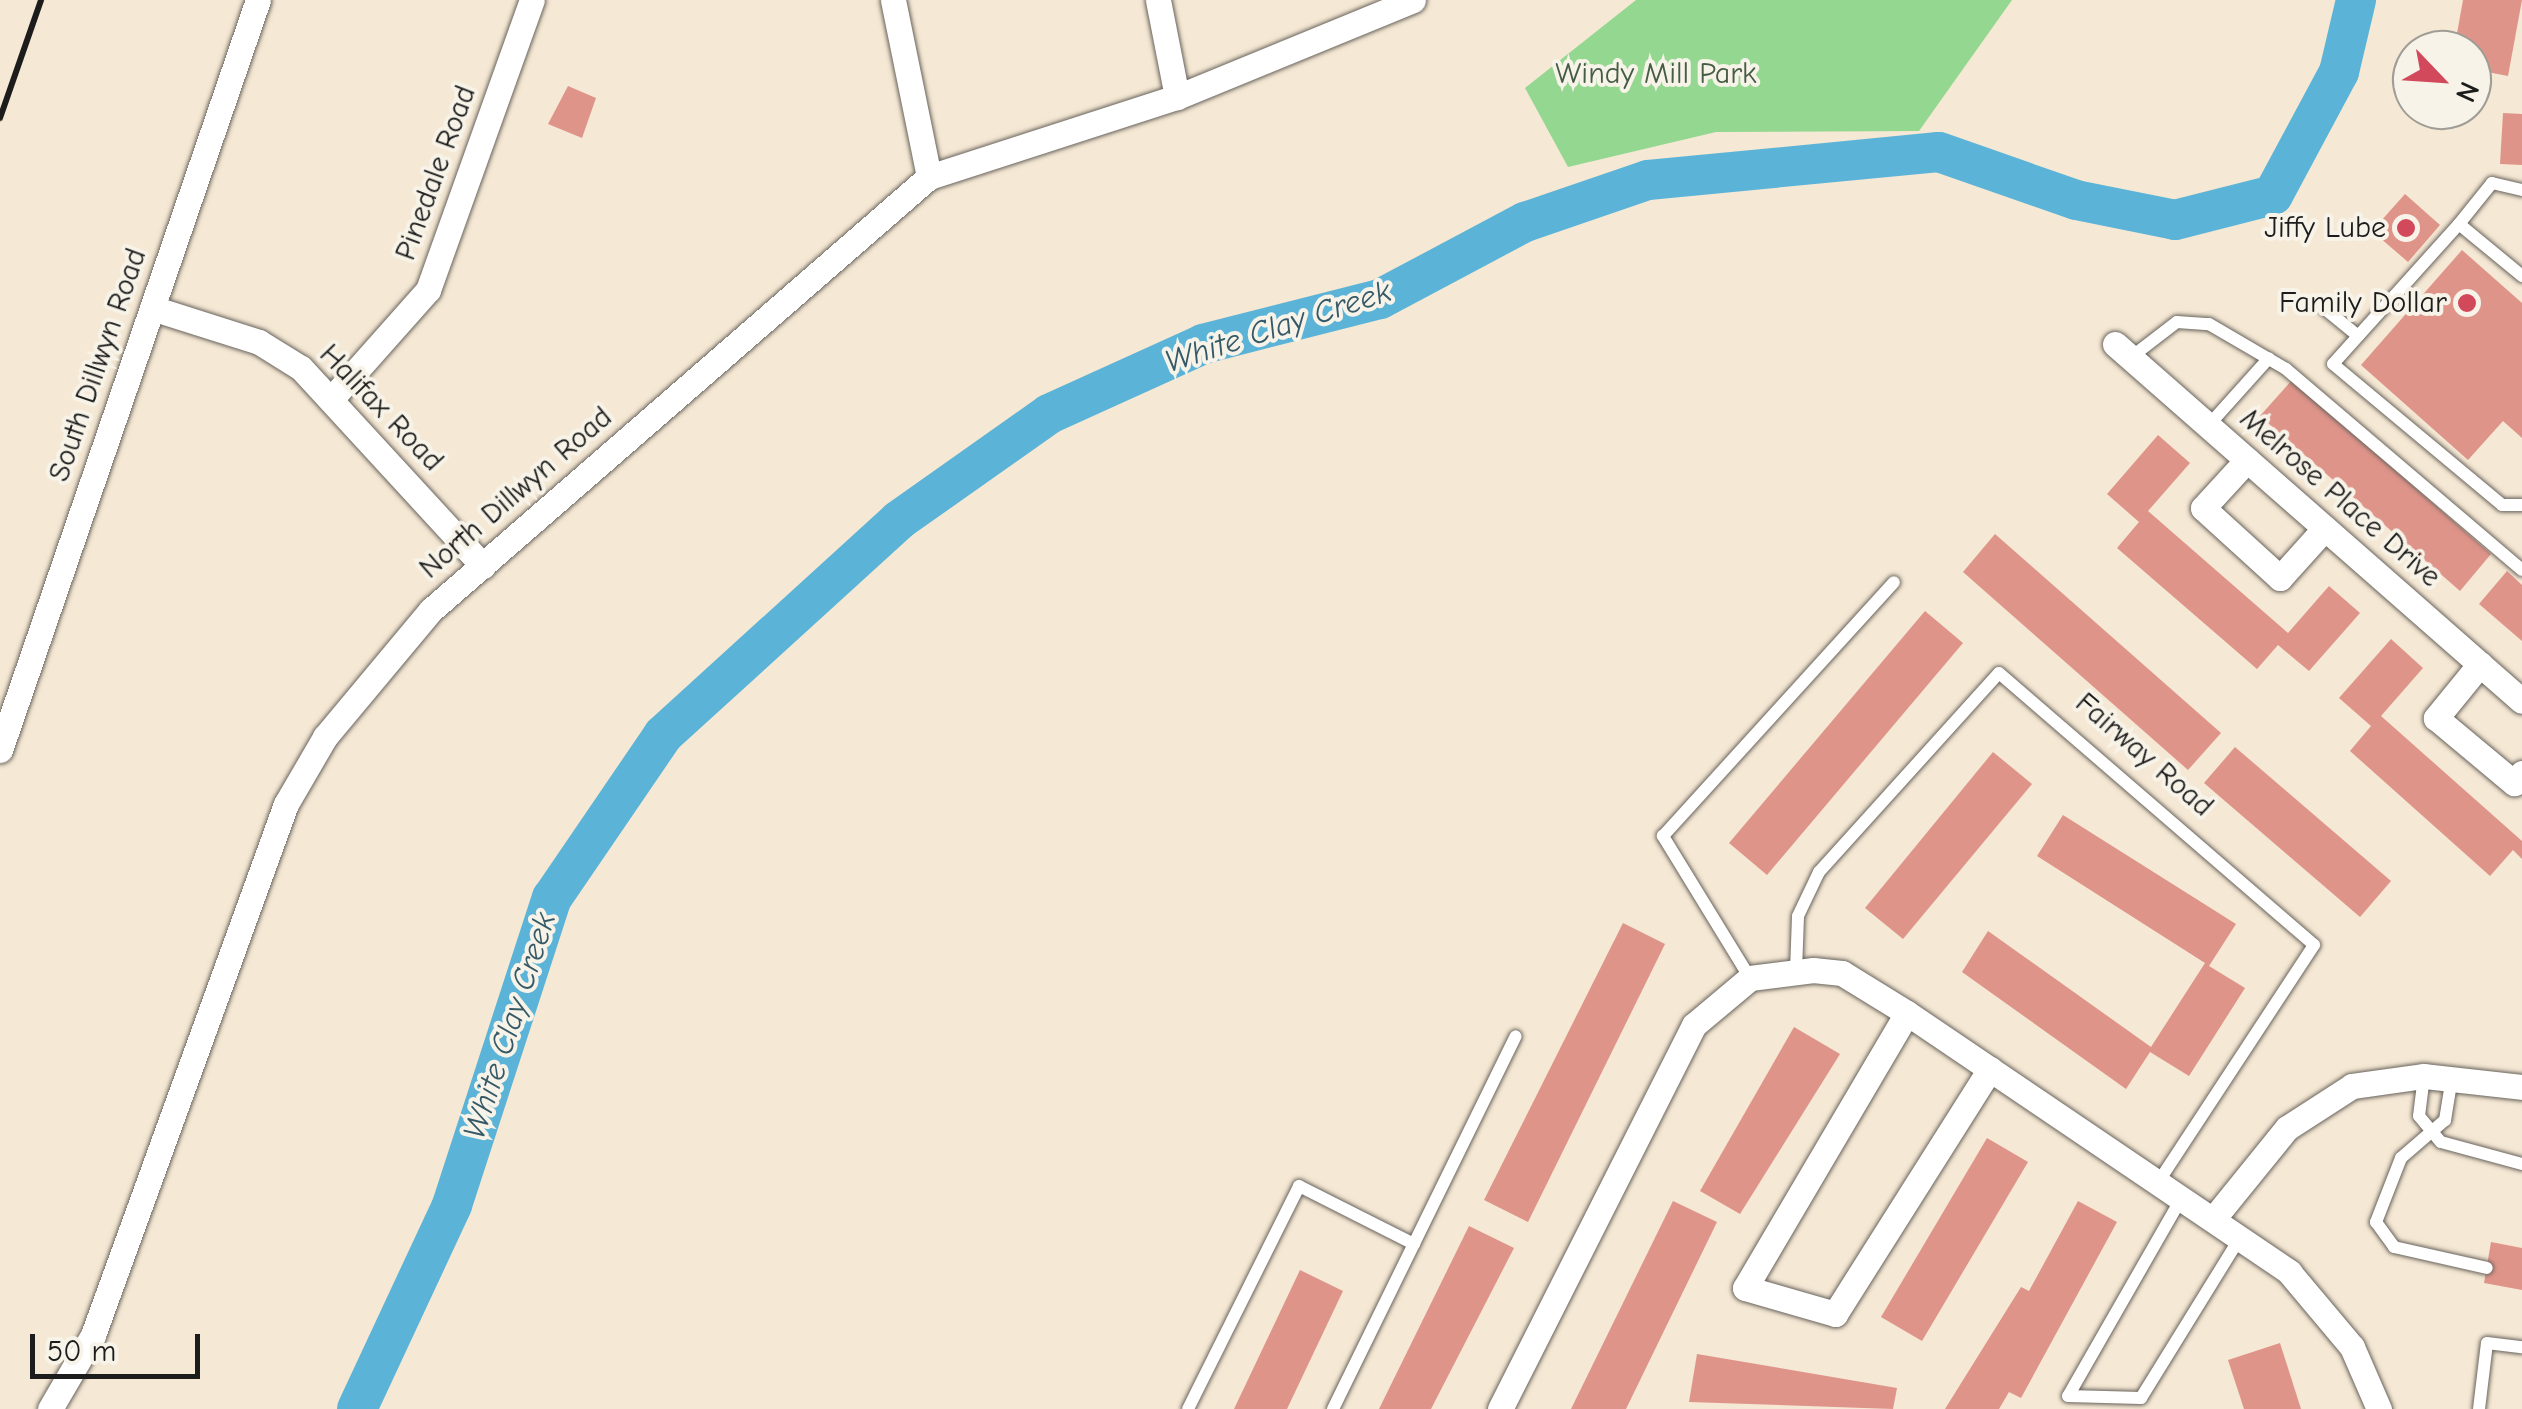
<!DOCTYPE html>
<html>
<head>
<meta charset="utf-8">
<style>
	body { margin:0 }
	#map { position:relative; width:2522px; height:1409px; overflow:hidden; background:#f5e8d4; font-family:"Comic Neue",sans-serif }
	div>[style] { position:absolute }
	.green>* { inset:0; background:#94d790 }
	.river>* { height:40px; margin:-20px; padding:0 20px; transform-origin:20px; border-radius:20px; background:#5bb4d8 }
	.building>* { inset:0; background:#df948a }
	.roads { filter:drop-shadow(0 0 2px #68635c) drop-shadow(0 0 2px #68635c) }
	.service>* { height:12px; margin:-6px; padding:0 6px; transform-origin:6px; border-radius:6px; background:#fff }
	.minor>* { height:25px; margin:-12.5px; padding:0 12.5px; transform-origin:12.5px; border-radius:12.5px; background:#fff }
	.rail>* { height:6px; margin:-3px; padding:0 3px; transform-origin:3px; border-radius:3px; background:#1c1c1c }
	.dots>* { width:28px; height:28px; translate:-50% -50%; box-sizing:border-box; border:5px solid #f7f3e8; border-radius:50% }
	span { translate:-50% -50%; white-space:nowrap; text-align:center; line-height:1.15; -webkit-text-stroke:8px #f7f3e8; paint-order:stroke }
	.park-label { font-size:30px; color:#465d45 }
	.street-label { font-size:30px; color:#1c1c1c }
	.poi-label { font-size:30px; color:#1c1c1c }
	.right { translate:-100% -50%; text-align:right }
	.water-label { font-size:32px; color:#355967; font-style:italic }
	.north { position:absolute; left:2392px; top:30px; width:100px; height:100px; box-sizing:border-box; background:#f7f3e8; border:2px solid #9f9d96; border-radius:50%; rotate:115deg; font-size:28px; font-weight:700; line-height:40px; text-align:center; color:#1c1c1c }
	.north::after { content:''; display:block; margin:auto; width:35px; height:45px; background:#d1495b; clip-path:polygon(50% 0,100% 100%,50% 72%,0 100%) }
	.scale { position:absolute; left:30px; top:1334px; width:170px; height:45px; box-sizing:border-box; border:5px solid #1c1c1c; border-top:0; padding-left:12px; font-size:30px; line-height:35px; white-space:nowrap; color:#1c1c1c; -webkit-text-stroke:8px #f7f3e8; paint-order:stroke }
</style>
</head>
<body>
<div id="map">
	<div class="green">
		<div style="clip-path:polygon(1636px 0,2012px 0,1919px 131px,1716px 132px,1568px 167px,1525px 88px)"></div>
	</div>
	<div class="river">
		<div style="left:357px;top:1409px;width:225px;rotate:-65deg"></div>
		<div style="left:452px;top:1205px;width:323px;rotate:-72deg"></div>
		<div style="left:552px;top:898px;width:197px;rotate:-55.7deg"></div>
		<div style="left:663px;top:735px;width:319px;rotate:-42.3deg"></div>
		<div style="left:899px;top:520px;width:184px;rotate:-35.2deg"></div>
		<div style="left:1049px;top:414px;width:169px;rotate:-24.4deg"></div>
		<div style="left:1203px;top:344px;width:183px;rotate:-14.3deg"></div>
		<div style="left:1380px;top:299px;width:164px;rotate:-28deg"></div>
		<div style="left:1525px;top:222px;width:130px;rotate:-18.9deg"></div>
		<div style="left:1648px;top:180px;width:292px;rotate:-5.5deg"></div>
		<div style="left:1939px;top:152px;width:145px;rotate:19.3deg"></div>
		<div style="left:2076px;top:200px;width:101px;rotate:11.4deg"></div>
		<div style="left:2175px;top:220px;width:101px;rotate:-14.3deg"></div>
		<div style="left:2273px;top:195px;width:140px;rotate:-61.8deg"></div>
		<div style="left:2339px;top:72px;width:74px;rotate:-76.7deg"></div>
	</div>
	<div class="building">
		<div style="clip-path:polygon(2463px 0,2522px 0,2508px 76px,2472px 69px,2472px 50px,2454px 50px)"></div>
		<div style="clip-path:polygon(568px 86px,596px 98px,582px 138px,548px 124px)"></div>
		<div style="clip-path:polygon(2503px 113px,2522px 114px,2522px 165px,2500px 164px)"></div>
		<div style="clip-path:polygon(2405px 194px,2440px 225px,2408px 262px,2372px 231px)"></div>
		<div style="clip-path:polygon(2462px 250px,2522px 303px,2522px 438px,2503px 421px,2468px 460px,2361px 365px)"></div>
		<div style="clip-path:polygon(2292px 380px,2491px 554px,2460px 591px,2260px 416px)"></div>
		<div style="clip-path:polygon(2158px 435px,2190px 463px,2148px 511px,2288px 633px,2329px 586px,2360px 613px,2309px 671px,2278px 645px,2257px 669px,2117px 548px,2139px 522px,2107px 494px)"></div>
		<div style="clip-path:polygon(1995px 534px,2221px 733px,2188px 770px,1963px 572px)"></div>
		<div style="clip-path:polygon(2507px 571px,2522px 585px,2522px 641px,2479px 604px)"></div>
		<div style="clip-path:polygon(1925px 611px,1963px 643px,1767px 875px,1729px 843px)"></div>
		<div style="clip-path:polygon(2391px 639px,2423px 668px,2381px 716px,2522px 841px,2522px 859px,2513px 850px,2490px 876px,2350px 751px,2371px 726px,2339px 698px)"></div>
		<div style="clip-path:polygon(2235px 747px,2391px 881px,2360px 917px,2204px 783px)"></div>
		<div style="clip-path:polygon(1993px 752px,2032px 784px,1903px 939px,1865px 908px)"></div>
		<div style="clip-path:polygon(2063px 815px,2236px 924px,2209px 966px,2245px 988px,2189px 1076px,2150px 1052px,2126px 1089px,1962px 972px,1988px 931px,2151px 1047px,2205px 963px,2037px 856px)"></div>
		<div style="clip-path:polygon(1623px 923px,1665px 944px,1528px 1222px,1484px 1200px)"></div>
		<div style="clip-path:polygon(1794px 1027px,1840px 1054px,1740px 1214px,1700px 1191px)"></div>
		<div style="clip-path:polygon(1987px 1138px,2028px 1162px,1922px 1341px,1881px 1317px)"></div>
		<div style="clip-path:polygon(1673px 1201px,1717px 1222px,1626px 1409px,1571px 1409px)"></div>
		<div style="clip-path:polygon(2078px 1201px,2117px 1222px,2021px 1398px,2009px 1392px,1999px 1409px,1945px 1409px,2021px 1287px,2029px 1291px)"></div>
		<div style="clip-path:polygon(1469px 1226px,1514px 1248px,1431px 1409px,1379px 1409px)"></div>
		<div style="clip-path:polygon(2491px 1242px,2522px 1248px,2522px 1290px,2484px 1283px)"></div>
		<div style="clip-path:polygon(1300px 1270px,1343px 1291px,1287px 1409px,1234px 1409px)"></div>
		<div style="clip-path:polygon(2280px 1343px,2301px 1409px,2244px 1409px,2228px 1360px)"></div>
		<div style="clip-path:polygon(1697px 1354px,1897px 1388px,1893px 1409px,1689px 1402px)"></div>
	</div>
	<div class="roads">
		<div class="service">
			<div style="left:2522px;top:190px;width:31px;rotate:-167deg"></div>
			<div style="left:2492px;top:183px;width:53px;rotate:128.8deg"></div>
			<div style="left:2459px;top:224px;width:82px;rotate:39.5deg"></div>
			<div style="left:2459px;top:224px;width:188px;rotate:132deg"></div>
			<div style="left:2333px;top:364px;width:220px;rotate:39.8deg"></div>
			<div style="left:2502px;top:505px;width:20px"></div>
			<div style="left:2324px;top:308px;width:44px;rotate:39.5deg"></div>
			<div style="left:2130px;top:358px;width:59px;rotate:-37.5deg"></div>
			<div style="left:2177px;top:322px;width:32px;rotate:4deg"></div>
			<div style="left:2209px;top:324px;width:89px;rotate:30.3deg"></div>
			<div style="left:2286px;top:369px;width:310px;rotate:40.4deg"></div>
			<div style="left:2208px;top:426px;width:91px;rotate:-48.1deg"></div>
			<div style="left:1796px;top:971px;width:55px;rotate:-87.9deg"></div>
			<div style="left:1798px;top:916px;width:49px;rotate:-64.5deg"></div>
			<div style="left:1819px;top:872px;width:268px;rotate:-47.9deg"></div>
			<div style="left:1999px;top:673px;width:416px;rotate:40.8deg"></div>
			<div style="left:2314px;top:945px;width:282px;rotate:123.3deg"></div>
			<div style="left:1750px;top:978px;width:167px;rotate:-121.5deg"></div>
			<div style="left:1663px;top:836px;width:343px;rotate:-47.7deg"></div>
			<div style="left:2424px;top:1076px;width:40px;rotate:97.1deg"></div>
			<div style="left:2419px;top:1116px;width:34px;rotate:50deg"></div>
			<div style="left:2441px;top:1142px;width:84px;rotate:15.2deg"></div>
			<div style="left:2452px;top:1077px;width:44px;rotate:99.2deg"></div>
			<div style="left:2445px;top:1120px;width:58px;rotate:139.2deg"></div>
			<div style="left:2401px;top:1158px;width:69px;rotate:111.3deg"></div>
			<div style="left:2376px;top:1222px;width:31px;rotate:54deg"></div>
			<div style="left:2394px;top:1247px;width:95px;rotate:12.7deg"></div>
			<div style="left:2181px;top:1199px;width:227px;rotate:119.8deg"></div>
			<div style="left:2068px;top:1396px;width:73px;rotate:1.6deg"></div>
			<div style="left:2141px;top:1398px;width:190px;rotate:-58.3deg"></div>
			<div style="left:1188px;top:1409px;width:249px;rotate:-63.5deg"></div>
			<div style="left:1299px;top:1186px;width:129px;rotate:26.8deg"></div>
			<div style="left:1333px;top:1409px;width:415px;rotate:-63.9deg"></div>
			<div style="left:2479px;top:1409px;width:66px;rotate:-83.1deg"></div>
			<div style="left:2487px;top:1343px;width:35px;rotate:7deg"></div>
		</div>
		<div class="minor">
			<div style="left:893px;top:0;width:181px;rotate:78.5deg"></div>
			<div style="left:1158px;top:0;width:99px;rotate:78.9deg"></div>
			<div style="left:152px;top:308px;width:112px;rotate:17.6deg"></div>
			<div style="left:259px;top:342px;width:49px;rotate:31.8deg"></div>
			<div style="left:301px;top:368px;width:269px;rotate:47.4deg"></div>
			<div style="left:2115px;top:344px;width:541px;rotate:41.26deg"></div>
			<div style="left:333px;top:397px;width:143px;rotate:-48.4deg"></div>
			<div style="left:428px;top:290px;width:308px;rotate:-70.3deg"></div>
			<div style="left:2247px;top:460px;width:65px;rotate:132.5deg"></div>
			<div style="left:2203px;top:508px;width:104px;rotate:42.3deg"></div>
			<div style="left:2280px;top:578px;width:67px;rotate:-48deg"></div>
			<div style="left:2480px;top:664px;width:70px;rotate:129.2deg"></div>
			<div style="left:2436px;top:718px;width:102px;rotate:39.8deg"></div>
			<div style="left:2514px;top:783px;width:13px;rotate:-51deg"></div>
			<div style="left:0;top:750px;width:793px;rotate:-71.02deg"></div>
			<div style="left:1907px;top:1013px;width:319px;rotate:120.5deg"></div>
			<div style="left:1745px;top:1288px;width:94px;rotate:16.1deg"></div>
			<div style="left:1835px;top:1314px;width:290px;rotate:-57.7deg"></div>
			<div style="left:2214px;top:1218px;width:116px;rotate:-51deg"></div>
			<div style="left:2287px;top:1128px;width:77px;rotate:-32.9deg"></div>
			<div style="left:2352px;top:1086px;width:73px;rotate:-7.9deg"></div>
			<div style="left:2424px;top:1076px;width:99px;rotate:6.4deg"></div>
			<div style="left:50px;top:1409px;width:86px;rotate:-59.8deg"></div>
			<div style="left:93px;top:1335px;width:565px;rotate:-70.03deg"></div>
			<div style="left:286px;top:804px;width:78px;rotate:-59.8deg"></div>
			<div style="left:325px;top:737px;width:165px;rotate:-50.2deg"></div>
			<div style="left:431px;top:610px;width:660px;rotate:-41.01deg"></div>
			<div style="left:929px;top:177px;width:261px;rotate:-17.9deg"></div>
			<div style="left:1177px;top:97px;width:255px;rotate:-22.3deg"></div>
			<div style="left:1500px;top:1409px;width:430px;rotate:-63.2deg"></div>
			<div style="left:1694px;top:1025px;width:73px;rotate:-40deg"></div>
			<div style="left:1750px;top:978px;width:64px;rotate:-7.2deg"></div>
			<div style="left:1813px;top:970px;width:29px;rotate:6deg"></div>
			<div style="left:1842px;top:973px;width:76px;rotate:31.6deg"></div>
			<div style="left:1907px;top:1013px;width:462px;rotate:34.1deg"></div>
			<div style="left:2289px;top:1272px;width:98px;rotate:50deg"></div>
			<div style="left:2352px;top:1347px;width:68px;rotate:66.5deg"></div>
		</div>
	</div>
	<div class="rail">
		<div style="left:0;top:118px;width:125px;rotate:-70.8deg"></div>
	</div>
	<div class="dots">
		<div style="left:2406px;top:228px;background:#d1495b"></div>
		<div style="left:2467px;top:303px;background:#d1495b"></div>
	</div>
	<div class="park-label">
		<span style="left:1656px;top:74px">Windy Mill Park</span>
	</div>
	<div class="street-label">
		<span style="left:436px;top:173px;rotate:-70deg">Pinedale Road</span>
		<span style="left:98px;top:365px;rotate:-71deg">South Dillwyn Road</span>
		<span style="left:381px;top:408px;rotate:46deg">Halifax Road</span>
		<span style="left:516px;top:493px;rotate:-41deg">North Dillwyn Road</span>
		<span style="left:2340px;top:498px;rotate:41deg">Melrose Place Drive</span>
		<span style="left:2144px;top:755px;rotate:41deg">Fairway Road</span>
	</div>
	<div class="poi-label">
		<span class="right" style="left:2386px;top:228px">Jiffy Lube</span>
		<span class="right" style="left:2447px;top:303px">Family Dollar</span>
	</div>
	<div class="water-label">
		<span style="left:1278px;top:327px;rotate:-18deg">White Clay Creek</span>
		<span style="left:510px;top:1026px;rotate:-72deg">White Clay Creek</span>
	</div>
	<div class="north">N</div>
	<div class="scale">50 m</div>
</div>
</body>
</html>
